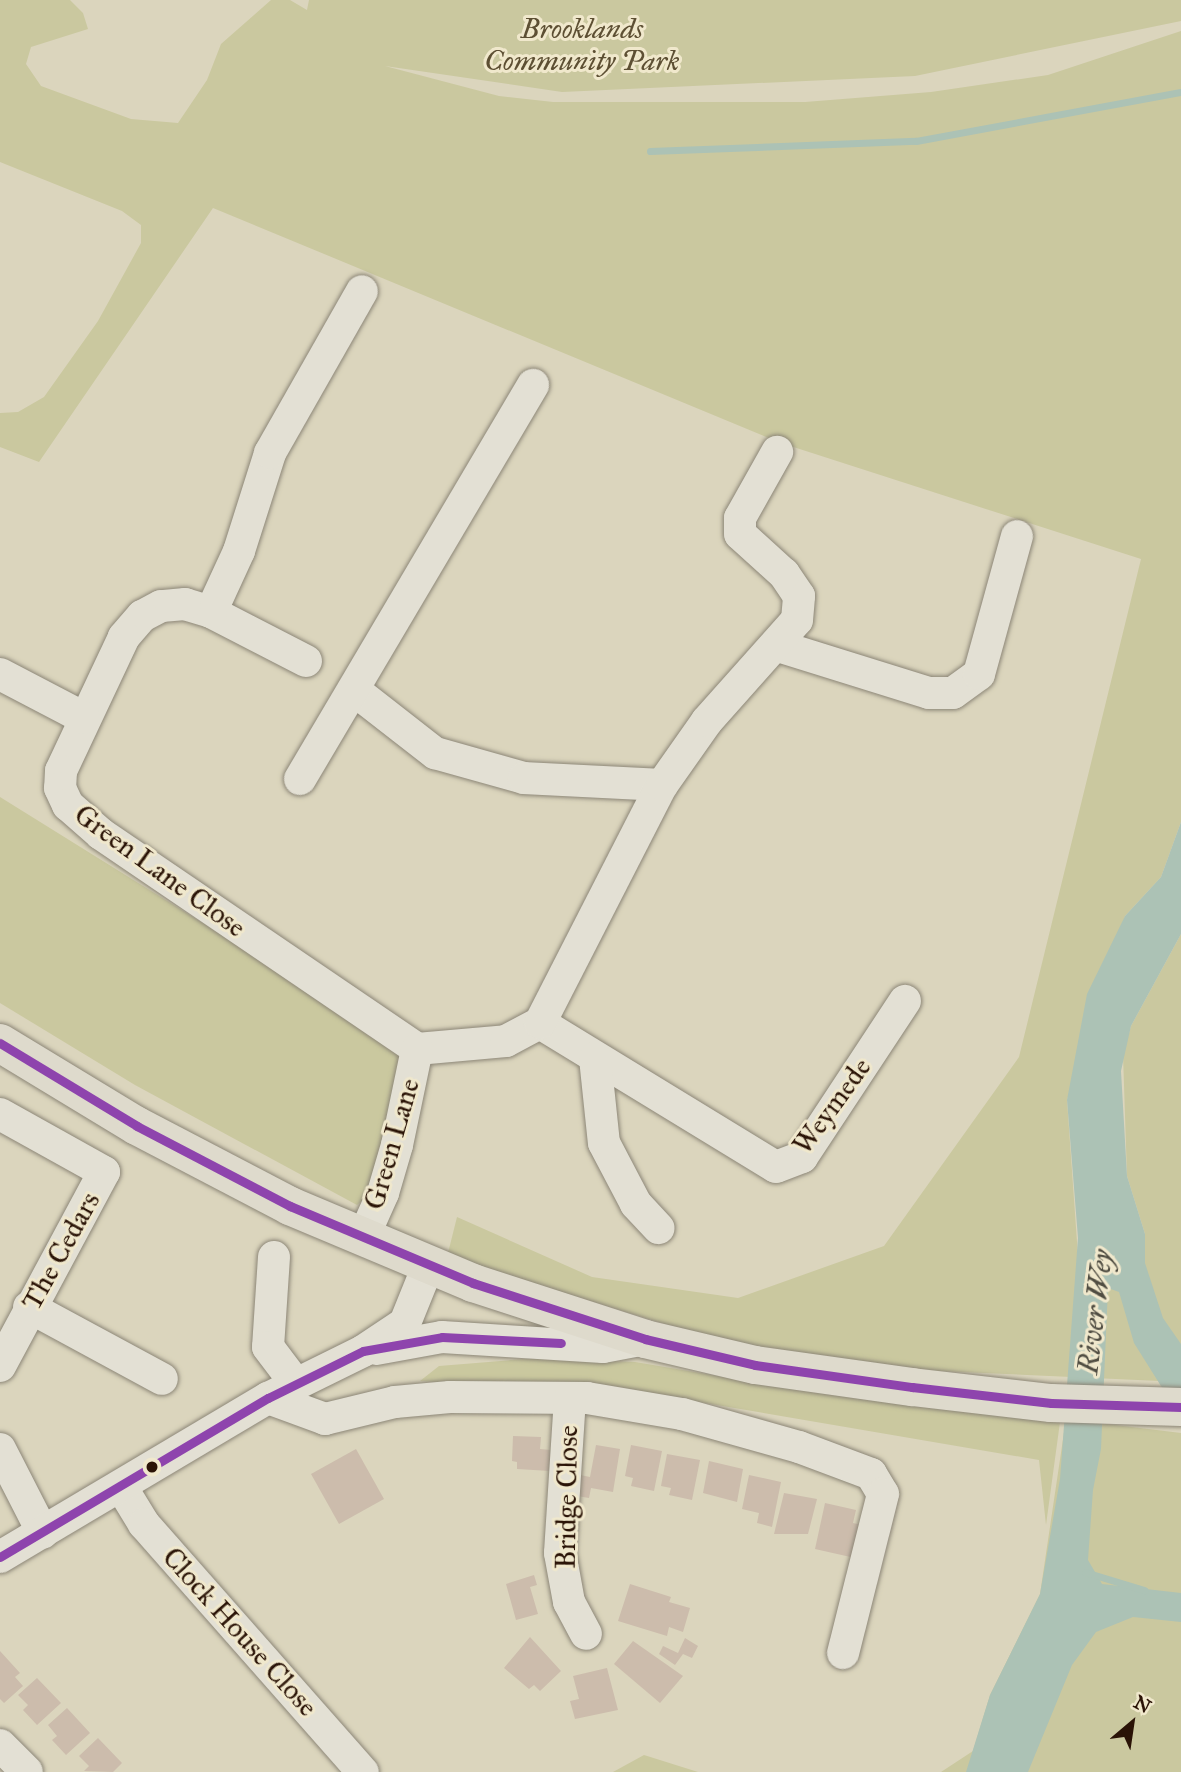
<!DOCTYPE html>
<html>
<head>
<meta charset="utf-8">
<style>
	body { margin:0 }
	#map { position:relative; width:1181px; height:1772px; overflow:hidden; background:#dbd5bd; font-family:"IM FELL Great Primer",serif }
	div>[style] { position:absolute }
	.green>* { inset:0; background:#cac89f }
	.water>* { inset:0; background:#acc2b5 }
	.stream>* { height:7px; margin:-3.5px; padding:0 3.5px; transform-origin:3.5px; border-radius:3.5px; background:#acc2b5 }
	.building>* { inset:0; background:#ccbcac }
	.roads { filter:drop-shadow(0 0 2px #8c8677) drop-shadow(0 0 2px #8c8677) }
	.minor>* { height:32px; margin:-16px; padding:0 16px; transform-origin:16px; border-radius:16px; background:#e3e0d4 }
	.major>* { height:38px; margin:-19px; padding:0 19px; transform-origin:19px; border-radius:19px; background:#dedacc }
	.bus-1>* { height:9px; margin:-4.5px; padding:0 4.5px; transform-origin:4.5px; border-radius:4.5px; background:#8e44ad }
	.dots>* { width:19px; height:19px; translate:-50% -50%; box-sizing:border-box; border:4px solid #f0e8cc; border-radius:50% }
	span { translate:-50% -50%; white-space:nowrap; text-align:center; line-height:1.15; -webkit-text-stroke:6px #f0e8cc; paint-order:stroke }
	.park-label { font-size:28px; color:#5d4f33; font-style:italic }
	.street-label { font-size:28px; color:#2a1306 }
	.water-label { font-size:30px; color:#504d42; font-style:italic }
	.north { position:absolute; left:1097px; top:1688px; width:70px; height:70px; -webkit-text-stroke:5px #f0e8cc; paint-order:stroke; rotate:29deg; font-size:19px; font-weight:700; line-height:28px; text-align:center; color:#2a1306 }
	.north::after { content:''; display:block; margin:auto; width:24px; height:32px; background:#2a1306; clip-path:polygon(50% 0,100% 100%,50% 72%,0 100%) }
</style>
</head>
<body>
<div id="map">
	<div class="green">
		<div style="clip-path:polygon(0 0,70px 0,83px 13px,88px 29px,31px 47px,26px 64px,41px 86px,131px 119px,178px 123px,207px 80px,221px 44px,271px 0,290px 0,307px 10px,309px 0,1181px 0,1181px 21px,915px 76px,562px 92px,385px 66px,499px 96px,553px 102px,805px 102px,931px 92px,1048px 75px,1181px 31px,1181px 822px,1161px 877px,1125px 916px,1067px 1100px,1078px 1256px,1145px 1234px,1127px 1176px,1123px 1055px,1131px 1026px,1181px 934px,1181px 1388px,1160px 1381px,915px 1370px,756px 1352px,447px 1257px,457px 1217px,592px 1277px,738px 1298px,884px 1246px,1019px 1057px,1141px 559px,781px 443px,213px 208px,39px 462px,0 447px,0 413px,18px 412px,44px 397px,98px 321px,141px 243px,141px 225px,122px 211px,0 162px)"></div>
		<div style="clip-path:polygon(0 797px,408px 1051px,375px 1190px,357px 1205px,135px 1085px,0 1003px)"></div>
		<div style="clip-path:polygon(537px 1358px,635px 1362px,801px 1390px,1060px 1422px,1046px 1525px,1039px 1460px,699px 1402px,420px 1381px,439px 1366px)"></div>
		<div style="clip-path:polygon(1066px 1419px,1181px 1433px,1181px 1772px,941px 1772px,973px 1751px,990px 1695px,1040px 1594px)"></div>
		<div style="clip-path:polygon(644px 1755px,698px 1772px,613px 1772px)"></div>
	</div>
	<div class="water">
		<div style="clip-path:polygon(1181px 822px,1181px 934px,1131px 1026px,1121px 1071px,1127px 1176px,1145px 1234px,1145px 1263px,1163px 1318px,1181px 1344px,1181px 1418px,1134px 1343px,1119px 1292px,1108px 1288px,1101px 1449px,1093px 1490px,1088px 1560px,1102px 1584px,1181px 1593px,1181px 1622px,1133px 1617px,1096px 1632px,1072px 1665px,1028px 1772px,966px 1772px,990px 1695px,1040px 1594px,1060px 1479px,1078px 1238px,1067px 1100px,1087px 994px,1125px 916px,1161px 877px)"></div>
	</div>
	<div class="stream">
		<div style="left:650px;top:151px;width:266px;rotate:-2.2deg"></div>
		<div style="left:916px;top:141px;width:269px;rotate:-10.5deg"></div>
		<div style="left:1085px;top:1572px;width:62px;rotate:17deg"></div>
	</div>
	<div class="building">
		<div style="clip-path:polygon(513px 1436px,541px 1437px,540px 1449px,551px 1450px,550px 1471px,517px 1469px,517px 1462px,512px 1461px)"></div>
		<div style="clip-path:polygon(596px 1445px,620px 1449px,613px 1492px,591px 1488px,589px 1498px,577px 1496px,580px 1475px,590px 1477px)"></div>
		<div style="clip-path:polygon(631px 1445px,662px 1451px,654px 1491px,631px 1486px,633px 1478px,625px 1476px)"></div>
		<div style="clip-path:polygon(356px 1449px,384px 1499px,339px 1524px,311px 1474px)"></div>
		<div style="clip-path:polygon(667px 1454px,700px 1460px,692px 1500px,669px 1495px,671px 1488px,661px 1486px)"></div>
		<div style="clip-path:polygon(709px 1461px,743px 1469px,737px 1502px,703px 1493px)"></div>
		<div style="clip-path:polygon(749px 1475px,781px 1482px,772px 1527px,757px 1523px,759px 1513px,742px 1509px)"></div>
		<div style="clip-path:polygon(784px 1493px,817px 1499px,808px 1534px,774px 1534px)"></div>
		<div style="clip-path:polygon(825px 1503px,856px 1510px,853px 1523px,862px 1525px,855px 1558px,815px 1549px)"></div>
		<div style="clip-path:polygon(534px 1575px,537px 1585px,530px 1587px,538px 1614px,516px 1620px,506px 1584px)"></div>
		<div style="clip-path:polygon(630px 1584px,671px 1597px,669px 1602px,690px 1608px,683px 1632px,669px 1627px,667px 1636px,618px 1621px)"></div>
		<div style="clip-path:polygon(530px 1637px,561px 1671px,540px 1691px,534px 1685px,529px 1689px,504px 1668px)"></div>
		<div style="clip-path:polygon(685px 1638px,698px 1646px,692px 1658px,683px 1654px,675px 1665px,659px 1654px,663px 1646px,678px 1653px)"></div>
		<div style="clip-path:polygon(633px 1641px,683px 1676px,660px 1703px,614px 1664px)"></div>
		<div style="clip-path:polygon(0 1651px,20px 1673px,15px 1677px,23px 1686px,4px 1703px,0 1699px)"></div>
		<div style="clip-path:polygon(607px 1668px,618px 1710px,575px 1719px,570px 1701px,579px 1699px,573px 1676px)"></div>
		<div style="clip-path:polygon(37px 1678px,61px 1703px,37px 1725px,23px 1710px,28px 1705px,18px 1695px)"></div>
		<div style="clip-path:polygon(67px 1708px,90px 1733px,66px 1755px,52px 1740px,57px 1736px,48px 1725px)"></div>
		<div style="clip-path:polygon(98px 1738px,122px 1763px,113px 1772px,84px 1771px,89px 1766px,79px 1756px)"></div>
	</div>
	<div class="roads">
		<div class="minor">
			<div style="left:211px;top:612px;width:67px;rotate:-65.3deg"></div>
			<div style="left:239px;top:551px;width:103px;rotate:-72.4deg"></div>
			<div style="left:270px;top:453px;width:186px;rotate:-60.4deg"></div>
			<div style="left:778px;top:646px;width:158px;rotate:17.3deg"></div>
			<div style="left:929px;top:693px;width:24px"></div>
			<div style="left:953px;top:693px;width:32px;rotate:-36deg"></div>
			<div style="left:979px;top:674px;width:143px;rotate:-74.6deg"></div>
			<div style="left:306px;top:661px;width:107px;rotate:-152.7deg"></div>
			<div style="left:211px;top:612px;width:27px;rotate:-163deg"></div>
			<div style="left:185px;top:604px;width:24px;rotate:175deg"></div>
			<div style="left:161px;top:606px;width:21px;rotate:152deg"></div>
			<div style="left:142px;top:616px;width:28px;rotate:131deg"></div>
			<div style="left:124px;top:637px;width:148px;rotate:115.2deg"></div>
			<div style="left:61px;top:771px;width:17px;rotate:93deg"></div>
			<div style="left:60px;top:788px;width:19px;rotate:65deg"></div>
			<div style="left:68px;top:805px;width:44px;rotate:41.3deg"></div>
			<div style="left:101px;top:834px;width:382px;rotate:34.2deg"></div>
			<div style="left:0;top:674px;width:95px;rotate:27.6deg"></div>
			<div style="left:354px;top:690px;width:103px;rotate:37.9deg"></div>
			<div style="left:435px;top:753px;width:92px;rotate:15.7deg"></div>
			<div style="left:524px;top:778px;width:138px;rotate:2.9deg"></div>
			<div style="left:300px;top:779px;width:458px;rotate:-59.4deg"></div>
			<div style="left:540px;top:1023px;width:276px;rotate:31.4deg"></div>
			<div style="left:776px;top:1167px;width:28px;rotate:-21deg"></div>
			<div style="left:802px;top:1157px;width:187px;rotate:-56.6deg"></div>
			<div style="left:417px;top:1049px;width:89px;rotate:-5.1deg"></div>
			<div style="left:506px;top:1041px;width:38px;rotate:-28deg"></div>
			<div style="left:540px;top:1023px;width:267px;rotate:-62.9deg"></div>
			<div style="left:662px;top:785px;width:78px;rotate:-54.9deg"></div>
			<div style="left:707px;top:721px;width:135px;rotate:-48.3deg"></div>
			<div style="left:797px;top:620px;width:24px;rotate:-85deg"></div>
			<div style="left:799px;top:596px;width:27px;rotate:-124deg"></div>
			<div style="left:784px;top:574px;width:59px;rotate:-137.7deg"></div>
			<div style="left:740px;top:534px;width:16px;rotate:-90deg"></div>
			<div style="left:740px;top:518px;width:76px;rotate:-60.7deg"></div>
			<div style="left:595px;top:1058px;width:85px;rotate:84deg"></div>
			<div style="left:604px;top:1143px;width:69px;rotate:62.3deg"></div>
			<div style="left:636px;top:1204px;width:33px;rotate:47deg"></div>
			<div style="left:0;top:1114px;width:119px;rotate:29.1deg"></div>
			<div style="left:104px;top:1172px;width:220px;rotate:118.2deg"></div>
			<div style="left:363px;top:1238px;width:49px;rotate:-66deg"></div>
			<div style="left:383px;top:1193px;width:50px;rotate:-73.7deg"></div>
			<div style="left:397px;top:1145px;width:98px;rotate:-78.2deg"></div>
			<div style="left:274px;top:1257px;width:90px;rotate:93.8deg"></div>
			<div style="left:268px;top:1347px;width:46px;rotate:52.9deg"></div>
			<div style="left:29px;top:1307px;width:151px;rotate:28.4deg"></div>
			<div style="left:376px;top:1349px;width:67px;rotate:-10.3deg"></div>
			<div style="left:442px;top:1337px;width:161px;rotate:3.6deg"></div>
			<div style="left:603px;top:1347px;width:43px;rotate:-10.8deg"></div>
			<div style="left:268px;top:1398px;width:61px;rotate:20.2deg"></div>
			<div style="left:325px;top:1419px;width:72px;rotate:-13.7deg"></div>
			<div style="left:395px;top:1402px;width:55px;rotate:-5.2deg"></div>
			<div style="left:450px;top:1397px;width:137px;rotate:0.4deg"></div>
			<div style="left:587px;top:1398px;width:96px;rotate:9.6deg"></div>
			<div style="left:682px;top:1414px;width:122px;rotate:15.8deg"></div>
			<div style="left:799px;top:1447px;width:77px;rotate:20.6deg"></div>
			<div style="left:871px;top:1474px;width:23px;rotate:59deg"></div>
			<div style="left:883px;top:1494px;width:164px;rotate:104.1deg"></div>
			<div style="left:570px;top:1398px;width:155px;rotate:93.7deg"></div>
			<div style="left:560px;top:1553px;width:50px;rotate:79.6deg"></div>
			<div style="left:569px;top:1602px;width:36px;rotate:62deg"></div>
			<div style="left:0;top:1449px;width:94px;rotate:62.9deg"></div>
			<div style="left:122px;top:1488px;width:42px;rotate:58.6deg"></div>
			<div style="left:144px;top:1524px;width:331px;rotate:48.6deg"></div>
			<div style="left:0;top:1557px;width:312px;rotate:-30.7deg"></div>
			<div style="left:268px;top:1398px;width:106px;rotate:-26.3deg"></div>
			<div style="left:363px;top:1351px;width:50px;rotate:-33.7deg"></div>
			<div style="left:405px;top:1323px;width:61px;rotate:-68deg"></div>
			<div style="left:0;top:1745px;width:38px;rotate:45deg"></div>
		</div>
		<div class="major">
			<div style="left:0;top:1043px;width:160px;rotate:31.2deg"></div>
			<div style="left:137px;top:1126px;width:173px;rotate:27.6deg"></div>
			<div style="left:290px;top:1206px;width:199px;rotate:22.8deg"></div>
			<div style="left:473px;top:1283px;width:181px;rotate:18deg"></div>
			<div style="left:645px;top:1339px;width:113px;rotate:13.3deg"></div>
			<div style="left:755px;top:1365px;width:159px;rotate:8deg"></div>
			<div style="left:912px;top:1387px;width:140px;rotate:6.6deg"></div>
			<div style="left:1051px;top:1403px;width:130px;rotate:1.8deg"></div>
		</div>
	</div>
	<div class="bus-1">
		<div style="left:0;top:1043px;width:160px;rotate:31.2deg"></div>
		<div style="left:137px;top:1126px;width:173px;rotate:27.6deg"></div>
		<div style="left:290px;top:1206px;width:199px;rotate:22.8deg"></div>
		<div style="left:473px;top:1283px;width:181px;rotate:18deg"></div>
		<div style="left:645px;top:1339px;width:113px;rotate:13.3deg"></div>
		<div style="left:755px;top:1365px;width:159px;rotate:8deg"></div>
		<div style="left:912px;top:1387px;width:140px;rotate:6.6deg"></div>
		<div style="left:1051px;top:1403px;width:130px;rotate:1.8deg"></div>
		<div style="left:0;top:1557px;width:312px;rotate:-30.7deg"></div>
		<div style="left:268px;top:1398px;width:106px;rotate:-26.3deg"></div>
		<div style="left:363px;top:1351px;width:80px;rotate:-10deg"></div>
		<div style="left:442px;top:1337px;width:119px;rotate:2.9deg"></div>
	</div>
	<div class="dots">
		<div style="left:152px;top:1467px;background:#2a1306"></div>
	</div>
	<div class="park-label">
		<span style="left:582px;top:45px">Brooklands<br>Community Park</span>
	</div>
	<div class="street-label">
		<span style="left:160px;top:871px;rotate:36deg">Green Lane Close</span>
		<span style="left:832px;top:1106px;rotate:-54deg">Weymede</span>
		<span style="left:392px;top:1144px;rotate:-74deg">Green Lane</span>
		<span style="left:61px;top:1251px;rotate:-61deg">The Cedars</span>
		<span style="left:567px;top:1497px;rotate:-89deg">Bridge Close</span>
		<span style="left:240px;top:1632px;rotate:48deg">Clock House Close</span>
	</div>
	<div class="water-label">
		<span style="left:1095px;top:1312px;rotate:-83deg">River Wey</span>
	</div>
	<div class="north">N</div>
</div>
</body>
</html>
